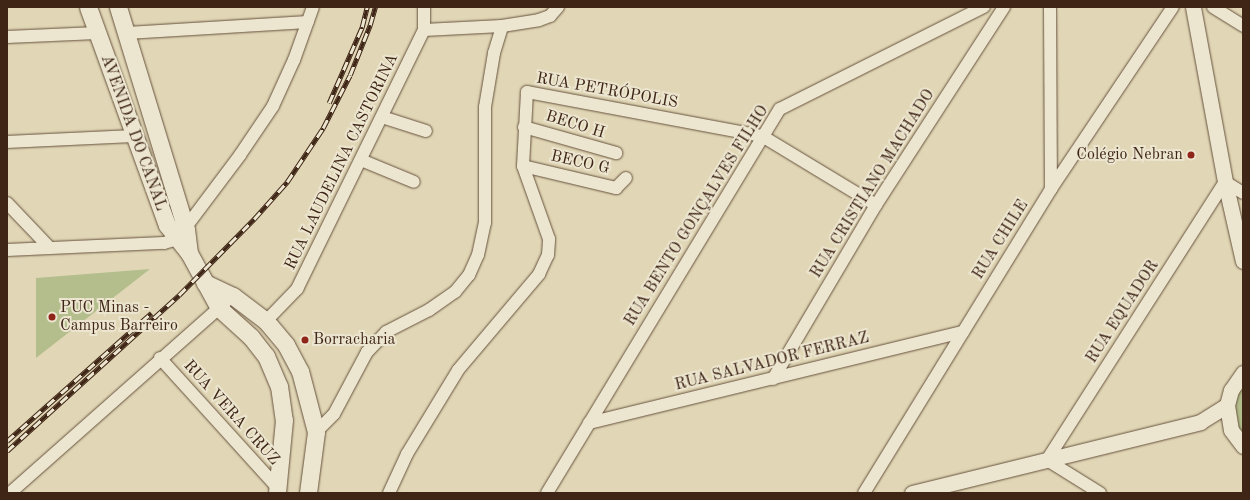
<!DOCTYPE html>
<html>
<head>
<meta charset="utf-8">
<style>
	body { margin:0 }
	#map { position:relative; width:1250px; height:500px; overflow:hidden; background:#e1d7b6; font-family:"Old Standard TT",serif }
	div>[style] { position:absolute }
	.green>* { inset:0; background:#b4be8d }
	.roads { filter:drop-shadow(0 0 1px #67523d) drop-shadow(0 0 1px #67523d) }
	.minor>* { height:12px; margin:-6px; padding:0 6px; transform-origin:6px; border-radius:6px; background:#ece5d0 }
	.tertiary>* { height:15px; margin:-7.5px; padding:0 7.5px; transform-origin:7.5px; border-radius:7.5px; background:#ece5d0 }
	.secondary>* { height:17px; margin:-8.5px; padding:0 8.5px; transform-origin:8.5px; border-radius:8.5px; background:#ece5d0 }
	.rail>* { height:4.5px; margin-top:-2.25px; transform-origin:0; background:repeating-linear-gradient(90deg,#ece5d0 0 9px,#3e2515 0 18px); box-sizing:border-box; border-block:1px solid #3e2515 }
	.dots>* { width:11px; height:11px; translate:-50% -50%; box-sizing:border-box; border:2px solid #ece5d0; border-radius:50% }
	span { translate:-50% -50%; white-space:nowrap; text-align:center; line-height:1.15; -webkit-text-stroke:4px #ece5d0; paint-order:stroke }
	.street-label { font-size:16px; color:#3e2515 }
	.poi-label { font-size:16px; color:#3e2515 }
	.right { translate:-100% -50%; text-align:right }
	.left { translate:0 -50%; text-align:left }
	.frame { position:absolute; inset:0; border:8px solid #3e2515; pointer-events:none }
</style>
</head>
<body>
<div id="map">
	<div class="green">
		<div style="clip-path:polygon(150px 269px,36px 358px,36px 278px)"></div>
		<div style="clip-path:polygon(1243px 380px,1243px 438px,1239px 434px,1232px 404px)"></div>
	</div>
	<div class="roads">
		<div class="minor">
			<div style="left:1050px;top:7px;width:182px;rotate:89.7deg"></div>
			<div style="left:1213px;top:7px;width:36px;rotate:32deg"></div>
			<div style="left:424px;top:30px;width:78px;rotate:-2.9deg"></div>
			<div style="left:127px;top:33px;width:181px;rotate:-3.5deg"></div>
			<div style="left:7px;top:37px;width:90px;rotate:-2.5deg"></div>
			<div style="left:382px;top:117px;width:46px;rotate:17.7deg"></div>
			<div style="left:524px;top:127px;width:96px;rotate:15.8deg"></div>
			<div style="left:7px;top:142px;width:126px;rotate:-2.7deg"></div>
			<div style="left:361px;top:160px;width:57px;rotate:22.5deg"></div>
			<div style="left:523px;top:166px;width:96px;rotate:13.3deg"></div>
			<div style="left:616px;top:188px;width:14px;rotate:-45deg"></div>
			<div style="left:7px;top:203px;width:62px;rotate:46.3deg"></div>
			<div style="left:7px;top:250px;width:157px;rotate:-2.6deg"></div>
			<div style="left:164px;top:243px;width:14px;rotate:-17deg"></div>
			<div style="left:177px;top:239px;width:105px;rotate:-53.1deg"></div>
			<div style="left:240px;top:155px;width:59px;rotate:-56deg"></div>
			<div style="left:273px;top:106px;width:51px;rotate:-65.5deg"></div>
			<div style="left:294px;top:60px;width:56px;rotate:-70.3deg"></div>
			<div style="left:266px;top:321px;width:45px;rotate:-45.9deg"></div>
			<div style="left:297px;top:289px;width:288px;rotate:-63.9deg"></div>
			<div style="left:424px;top:30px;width:23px;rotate:-90deg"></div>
			<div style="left:160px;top:358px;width:176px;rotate:47.8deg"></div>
			<div style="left:773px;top:379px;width:202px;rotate:-59.4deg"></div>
			<div style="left:876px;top:205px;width:236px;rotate:-57.1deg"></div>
			<div style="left:589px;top:423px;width:385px;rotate:-13.7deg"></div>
			<div style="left:316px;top:432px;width:25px;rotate:-45deg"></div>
			<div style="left:334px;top:414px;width:70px;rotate:-62deg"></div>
			<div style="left:367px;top:352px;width:28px;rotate:-46deg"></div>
			<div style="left:386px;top:332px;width:48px;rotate:-27.1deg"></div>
			<div style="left:429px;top:310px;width:32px;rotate:-35deg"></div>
			<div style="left:455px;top:292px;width:22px;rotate:-51deg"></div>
			<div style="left:469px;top:275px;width:22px;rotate:-66deg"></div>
			<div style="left:478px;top:255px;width:33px;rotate:-78deg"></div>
			<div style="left:485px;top:223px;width:116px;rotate:-90deg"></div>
			<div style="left:485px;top:107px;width:55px;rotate:-80.5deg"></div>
			<div style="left:494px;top:53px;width:28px;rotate:-73deg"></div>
			<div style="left:502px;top:26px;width:37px;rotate:-9deg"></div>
			<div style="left:539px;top:20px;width:12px;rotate:-20deg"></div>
			<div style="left:550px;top:16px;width:12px;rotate:-48deg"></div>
			<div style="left:10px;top:493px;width:287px;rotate:-41.5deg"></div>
			<div style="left:389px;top:493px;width:43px;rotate:-65.2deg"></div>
			<div style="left:407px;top:454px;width:98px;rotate:-58.7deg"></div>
			<div style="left:458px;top:370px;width:126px;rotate:-49.8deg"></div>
			<div style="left:539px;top:274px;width:21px;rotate:-65deg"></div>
			<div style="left:548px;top:255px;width:16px;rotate:-86deg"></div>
			<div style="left:549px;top:239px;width:77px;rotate:-109.6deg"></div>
			<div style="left:523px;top:166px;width:74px;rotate:-86.9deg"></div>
			<div style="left:527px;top:92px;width:239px;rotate:10.6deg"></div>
			<div style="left:762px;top:136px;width:133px;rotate:31.2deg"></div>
			<div style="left:547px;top:493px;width:449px;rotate:-58.8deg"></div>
			<div style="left:780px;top:109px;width:228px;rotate:-26.6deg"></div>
			<div style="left:864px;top:493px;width:357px;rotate:-58.4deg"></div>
			<div style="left:1051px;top:189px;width:219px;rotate:-56.2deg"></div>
			<div style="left:1100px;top:493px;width:62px;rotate:-148.1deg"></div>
			<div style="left:1047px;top:460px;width:330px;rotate:-57.4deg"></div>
			<div style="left:1225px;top:182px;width:21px;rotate:31deg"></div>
		</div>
		<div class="tertiary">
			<div style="left:1193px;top:7px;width:178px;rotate:79.6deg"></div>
			<div style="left:1225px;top:182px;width:81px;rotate:77.2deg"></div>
			<div style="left:1243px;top:373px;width:21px;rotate:125deg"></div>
			<div style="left:1231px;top:390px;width:16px;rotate:105deg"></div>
			<div style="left:1227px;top:405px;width:25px;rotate:81deg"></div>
			<div style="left:1231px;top:430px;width:20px;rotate:53deg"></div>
			<div style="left:912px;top:493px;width:297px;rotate:-13.8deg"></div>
			<div style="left:1200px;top:422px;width:32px;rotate:-32deg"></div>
		</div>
		<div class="secondary">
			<div style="left:88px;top:7px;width:232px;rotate:70.1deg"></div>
			<div style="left:167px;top:225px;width:36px;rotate:52deg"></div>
			<div style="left:189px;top:253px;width:63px;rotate:61.4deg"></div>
			<div style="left:219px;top:308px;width:43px;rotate:42.2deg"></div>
			<div style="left:251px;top:337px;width:24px;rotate:52deg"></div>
			<div style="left:266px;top:356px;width:33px;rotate:67deg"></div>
			<div style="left:279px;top:386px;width:34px;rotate:82deg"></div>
			<div style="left:284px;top:420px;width:73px;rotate:95.5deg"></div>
			<div style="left:118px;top:7px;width:232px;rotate:73deg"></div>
			<div style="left:186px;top:229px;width:24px;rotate:83deg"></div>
			<div style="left:205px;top:283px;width:31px;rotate:25deg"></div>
			<div style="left:233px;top:296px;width:41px;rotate:37.1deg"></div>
			<div style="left:266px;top:321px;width:31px;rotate:50deg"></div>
			<div style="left:286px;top:345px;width:30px;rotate:62deg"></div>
			<div style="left:300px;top:371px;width:63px;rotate:75.3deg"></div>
			<div style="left:316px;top:432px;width:62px;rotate:97.5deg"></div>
		</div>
	</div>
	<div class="rail">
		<div style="left:329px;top:103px;width:83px;rotate:-66.5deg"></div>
		<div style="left:362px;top:27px;width:21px;rotate:-76deg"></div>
		<div style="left:7px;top:441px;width:193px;rotate:-41.6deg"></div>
		<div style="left:7px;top:451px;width:232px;rotate:-42.2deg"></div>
		<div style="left:179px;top:295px;width:107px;rotate:-45.4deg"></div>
		<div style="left:254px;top:219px;width:50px;rotate:-48.3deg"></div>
		<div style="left:287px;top:182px;width:65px;rotate:-56.3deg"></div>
		<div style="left:323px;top:128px;width:59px;rotate:-63deg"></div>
		<div style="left:350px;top:75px;width:54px;rotate:-68.2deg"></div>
		<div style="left:370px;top:25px;width:19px;rotate:-74deg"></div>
	</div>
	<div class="dots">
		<div style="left:1191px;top:155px;background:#8f2418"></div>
		<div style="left:52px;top:317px;background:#8f2418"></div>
		<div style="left:305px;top:340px;background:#8f2418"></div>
	</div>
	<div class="street-label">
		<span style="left:607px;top:91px;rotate:10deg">RUA PETRÓPOLIS</span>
		<span style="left:575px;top:125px;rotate:17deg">BECO H</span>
		<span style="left:133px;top:133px;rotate:70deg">AVENIDA DO CANAL</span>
		<span style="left:342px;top:162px;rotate:-64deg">RUA LAUDELINA CASTORINA</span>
		<span style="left:580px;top:163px;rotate:13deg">BECO G</span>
		<span style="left:873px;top:184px;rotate:-58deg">RUA CRISTIANO MACHADO</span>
		<span style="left:697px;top:216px;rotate:-58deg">RUA BENTO GONÇALVES FILHO</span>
		<span style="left:1001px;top:240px;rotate:-58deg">RUA CHILE</span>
		<span style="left:1123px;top:312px;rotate:-57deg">RUA EQUADOR</span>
		<span style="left:772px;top:362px;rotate:-14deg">RUA SALVADOR FERRAZ</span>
		<span style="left:231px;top:413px;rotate:48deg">RUA VERA CRUZ</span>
	</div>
	<div class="poi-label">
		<span class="right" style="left:1183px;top:155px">Colégio Nebran</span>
		<span class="left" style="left:60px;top:317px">PUC Minas -<br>Campus Barreiro</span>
		<span class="left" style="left:313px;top:340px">Borracharia</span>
	</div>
	<div class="frame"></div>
</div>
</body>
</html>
